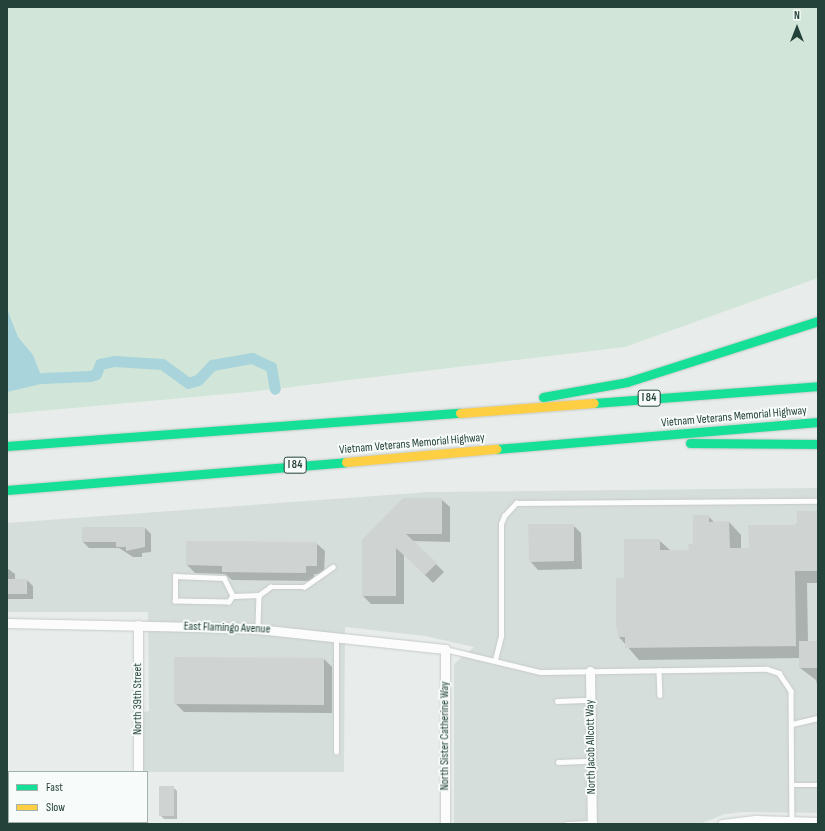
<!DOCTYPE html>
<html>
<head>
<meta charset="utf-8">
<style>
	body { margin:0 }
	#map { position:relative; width:825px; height:831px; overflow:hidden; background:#e8edeb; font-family:"Sofia Sans Condensed",sans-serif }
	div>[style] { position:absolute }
	.built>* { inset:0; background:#d6dedb }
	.green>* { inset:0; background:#d1e6d8 }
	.water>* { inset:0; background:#a9d4db }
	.shadow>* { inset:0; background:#0003 }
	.canal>* { height:11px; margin:-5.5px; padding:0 5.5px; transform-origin:5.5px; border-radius:5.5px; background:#a9d4db }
	.building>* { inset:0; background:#cfd4d2 }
	.roads { filter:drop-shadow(0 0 1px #c5cac8) drop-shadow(0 0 1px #c5cac8) }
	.lane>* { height:4.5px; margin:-2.25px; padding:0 2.25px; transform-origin:2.25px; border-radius:2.25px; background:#fcfcfc }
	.street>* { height:9px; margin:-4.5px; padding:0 4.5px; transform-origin:4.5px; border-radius:4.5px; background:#fcfcfc }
	.fast>* { height:9px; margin:-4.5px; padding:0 4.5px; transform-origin:4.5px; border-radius:4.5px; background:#16e098 }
	.slow>* { height:9px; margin:-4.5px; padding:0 4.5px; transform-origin:4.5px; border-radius:4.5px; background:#ffcf43 }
	span { translate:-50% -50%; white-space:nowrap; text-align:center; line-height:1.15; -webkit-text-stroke:4px #f7fbf9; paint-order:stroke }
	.shield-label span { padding:1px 3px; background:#f7fbf9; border:1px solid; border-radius:3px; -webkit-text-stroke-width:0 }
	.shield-label { font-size:11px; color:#24423a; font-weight:700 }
	.street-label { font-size:12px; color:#24423a }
	.frame { position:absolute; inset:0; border:8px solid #24423a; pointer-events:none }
	.legend { position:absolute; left:8px; top:771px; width:140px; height:52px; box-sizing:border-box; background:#f7fbf9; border:1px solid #a3b1ad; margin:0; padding:5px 7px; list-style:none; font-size:12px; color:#24423a }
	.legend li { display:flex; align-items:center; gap:8px; height:20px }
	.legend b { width:20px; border:1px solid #a3b1ad }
	.north { position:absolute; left:777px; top:8px; width:40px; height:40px; -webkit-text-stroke:3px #f7fbf9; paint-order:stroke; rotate:0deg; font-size:11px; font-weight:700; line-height:16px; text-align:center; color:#24423a }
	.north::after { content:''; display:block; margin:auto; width:14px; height:18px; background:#24423a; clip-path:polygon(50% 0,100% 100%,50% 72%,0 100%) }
</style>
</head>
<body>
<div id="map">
	<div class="built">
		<div style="clip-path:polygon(818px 488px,818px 813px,744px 812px,725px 814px,700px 824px,454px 824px,454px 664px,474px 647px,425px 636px,345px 627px,344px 772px,143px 772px,143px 712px,149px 711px,148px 612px,7px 612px,7px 523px,429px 492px)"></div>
	</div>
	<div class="green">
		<div style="clip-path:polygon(7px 7px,818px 7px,818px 278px,625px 347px,249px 392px,7px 414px)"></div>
	</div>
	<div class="water">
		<div style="clip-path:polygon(7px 309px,18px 337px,33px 355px,42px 378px,41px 384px,7px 392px)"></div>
	</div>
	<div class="shadow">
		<div style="clip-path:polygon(441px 499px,450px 507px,450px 542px,413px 541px,444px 572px,433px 583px,404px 554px,404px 604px,371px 604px,363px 596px,363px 540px)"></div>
		<div style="clip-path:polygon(818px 513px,818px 583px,807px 583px,808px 642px,818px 642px,818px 688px,816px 680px,800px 668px,800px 658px,639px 660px,619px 637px,625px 579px,659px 540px,671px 551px,690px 551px,708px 516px,715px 523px,729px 522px,741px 535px,741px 549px,750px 549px)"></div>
		<div style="clip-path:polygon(573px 525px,581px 533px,582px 569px,538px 570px,530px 561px)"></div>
		<div style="clip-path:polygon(145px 528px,151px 534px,151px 552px,142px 553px,142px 557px,133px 557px,119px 548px,89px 548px,83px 542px)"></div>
		<div style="clip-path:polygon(316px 543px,325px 551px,324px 574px,314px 574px,314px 581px,232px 580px,225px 574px,195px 573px,187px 565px)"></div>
		<div style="clip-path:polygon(7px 568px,15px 574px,15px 580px,27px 580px,33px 586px,33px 599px,7px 599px)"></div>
		<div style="clip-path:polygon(324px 659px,332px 667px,332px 713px,184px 712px,175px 703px)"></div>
		<div style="clip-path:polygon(173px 787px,177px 791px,177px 819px,164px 819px,160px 815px)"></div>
	</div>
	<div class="canal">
		<div style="left:42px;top:378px;width:48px;rotate:-2.4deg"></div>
		<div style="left:90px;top:376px;width:6px;rotate:-18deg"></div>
		<div style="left:96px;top:374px;width:11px;rotate:-68deg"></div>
		<div style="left:100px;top:364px;width:14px;rotate:-12deg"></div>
		<div style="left:114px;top:361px;width:48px;rotate:3.6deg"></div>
		<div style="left:162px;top:364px;width:32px;rotate:36deg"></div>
		<div style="left:188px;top:383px;width:10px;rotate:-17deg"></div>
		<div style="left:198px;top:380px;width:21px;rotate:-47deg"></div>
		<div style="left:212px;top:365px;width:41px;rotate:-9.9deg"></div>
		<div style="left:252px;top:358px;width:21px;rotate:25deg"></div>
		<div style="left:271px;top:367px;width:22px;rotate:80deg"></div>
	</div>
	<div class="building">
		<div style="clip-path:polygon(403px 498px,442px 498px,442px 534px,406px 534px,437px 563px,425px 575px,396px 548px,396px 596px,362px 596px,362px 540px)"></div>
		<div style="clip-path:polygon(797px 511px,818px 511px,818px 571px,795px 571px,796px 646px,625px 648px,625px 637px,618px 637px,616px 624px,616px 578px,624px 578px,624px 539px,660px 539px,660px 550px,689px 550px,688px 544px,693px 544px,693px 515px,709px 515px,709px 522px,729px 521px,730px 548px,749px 548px,748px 525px,797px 525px)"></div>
		<div style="clip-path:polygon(528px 524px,574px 524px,574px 561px,529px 562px)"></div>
		<div style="clip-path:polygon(82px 527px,145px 527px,145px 547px,126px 551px,126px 547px,116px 547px,116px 542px,82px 542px)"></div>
		<div style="clip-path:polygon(186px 541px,317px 542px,317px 566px,306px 566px,306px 573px,222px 572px,222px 566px,186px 565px)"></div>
		<div style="clip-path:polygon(7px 579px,27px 579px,27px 594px,7px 594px)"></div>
		<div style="clip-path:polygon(799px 641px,818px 641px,818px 668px,799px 668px)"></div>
		<div style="clip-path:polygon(174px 657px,324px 658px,324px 705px,174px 704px)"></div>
		<div style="clip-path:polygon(159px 786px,174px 786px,174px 816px,159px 816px)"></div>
	</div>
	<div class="roads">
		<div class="lane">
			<div style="left:259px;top:595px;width:14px;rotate:-36deg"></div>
			<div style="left:270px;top:587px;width:34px"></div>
			<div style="left:304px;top:587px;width:35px;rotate:-35deg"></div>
			<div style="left:233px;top:596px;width:7px;rotate:124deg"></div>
			<div style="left:229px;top:602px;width:54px;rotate:-178.9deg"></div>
			<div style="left:175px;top:601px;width:25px;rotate:-90deg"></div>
			<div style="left:175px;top:576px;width:49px;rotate:2.3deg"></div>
			<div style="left:224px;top:578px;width:20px;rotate:63deg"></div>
			<div style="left:233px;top:596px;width:26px;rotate:-2deg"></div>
			<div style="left:259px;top:595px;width:33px;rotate:92deg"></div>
			<div style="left:445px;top:649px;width:98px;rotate:13.6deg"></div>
			<div style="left:540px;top:672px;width:227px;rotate:-0.8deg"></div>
			<div style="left:767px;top:669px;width:13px;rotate:18deg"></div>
			<div style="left:779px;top:673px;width:22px;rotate:56deg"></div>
			<div style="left:791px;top:691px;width:130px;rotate:89.6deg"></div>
			<div style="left:495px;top:660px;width:25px;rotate:-76deg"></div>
			<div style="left:501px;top:636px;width:112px;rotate:-90deg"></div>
			<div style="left:501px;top:524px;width:9px;rotate:-69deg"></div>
			<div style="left:504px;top:516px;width:18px;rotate:-47deg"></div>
			<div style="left:516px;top:503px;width:302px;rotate:-0.4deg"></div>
			<div style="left:659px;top:670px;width:25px;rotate:88deg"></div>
			<div style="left:557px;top:701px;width:33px;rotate:-2deg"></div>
			<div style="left:792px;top:724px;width:27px;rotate:-13deg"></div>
			<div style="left:336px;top:752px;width:115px;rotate:-90deg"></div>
			<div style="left:558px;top:762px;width:33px;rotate:-2deg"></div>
			<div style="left:792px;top:785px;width:26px"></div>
			<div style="left:567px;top:824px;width:25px;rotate:-2deg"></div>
		</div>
		<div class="street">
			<div style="left:7px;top:623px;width:241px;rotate:1.2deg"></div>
			<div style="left:248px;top:628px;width:198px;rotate:6.1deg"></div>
			<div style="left:445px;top:649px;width:175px;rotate:90deg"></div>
			<div style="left:138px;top:625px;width:147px;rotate:90deg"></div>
			<div style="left:590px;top:671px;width:153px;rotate:89.3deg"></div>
			<div style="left:138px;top:824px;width:2px;rotate:-90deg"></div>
			<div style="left:722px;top:824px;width:35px;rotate:-7deg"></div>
			<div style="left:757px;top:820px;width:61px;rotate:1.9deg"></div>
		</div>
		<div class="fast">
			<div style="left:543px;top:397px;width:85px;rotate:-10.1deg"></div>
			<div style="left:627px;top:382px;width:201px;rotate:-17.7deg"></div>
			<div style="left:594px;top:403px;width:225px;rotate:-4.3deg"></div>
			<div style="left:690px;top:443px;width:128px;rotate:0.4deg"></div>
			<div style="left:7px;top:446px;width:454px;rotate:-4.2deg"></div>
			<div style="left:496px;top:449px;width:323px;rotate:-4.8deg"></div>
			<div style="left:7px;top:490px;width:340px;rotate:-4.7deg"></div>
		</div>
		<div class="slow">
			<div style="left:460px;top:413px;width:134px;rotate:-4.3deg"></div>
			<div style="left:346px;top:462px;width:151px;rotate:-5deg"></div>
		</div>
	</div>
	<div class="shield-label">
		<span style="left:649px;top:398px">I 84</span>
		<span style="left:295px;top:465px">I 84</span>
	</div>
	<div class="street-label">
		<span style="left:734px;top:417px;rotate:-5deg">Vietnam Veterans Memorial Highway</span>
		<span style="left:412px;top:444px;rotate:-5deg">Vietnam Veterans Memorial Highway</span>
		<span style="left:227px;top:628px;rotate:2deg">East Flamingo Avenue</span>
		<span style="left:138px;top:699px;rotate:-90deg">North 39th Street</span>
		<span style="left:445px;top:736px;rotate:-90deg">North Sister Catherine Way</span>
		<span style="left:591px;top:747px;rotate:-91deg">North Jacob Allcott Way</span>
	</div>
	<div class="frame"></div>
	<ul class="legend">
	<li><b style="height:5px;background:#16e098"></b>Fast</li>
	<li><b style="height:5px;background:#ffcf43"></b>Slow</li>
	</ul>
	<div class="north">N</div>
</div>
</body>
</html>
